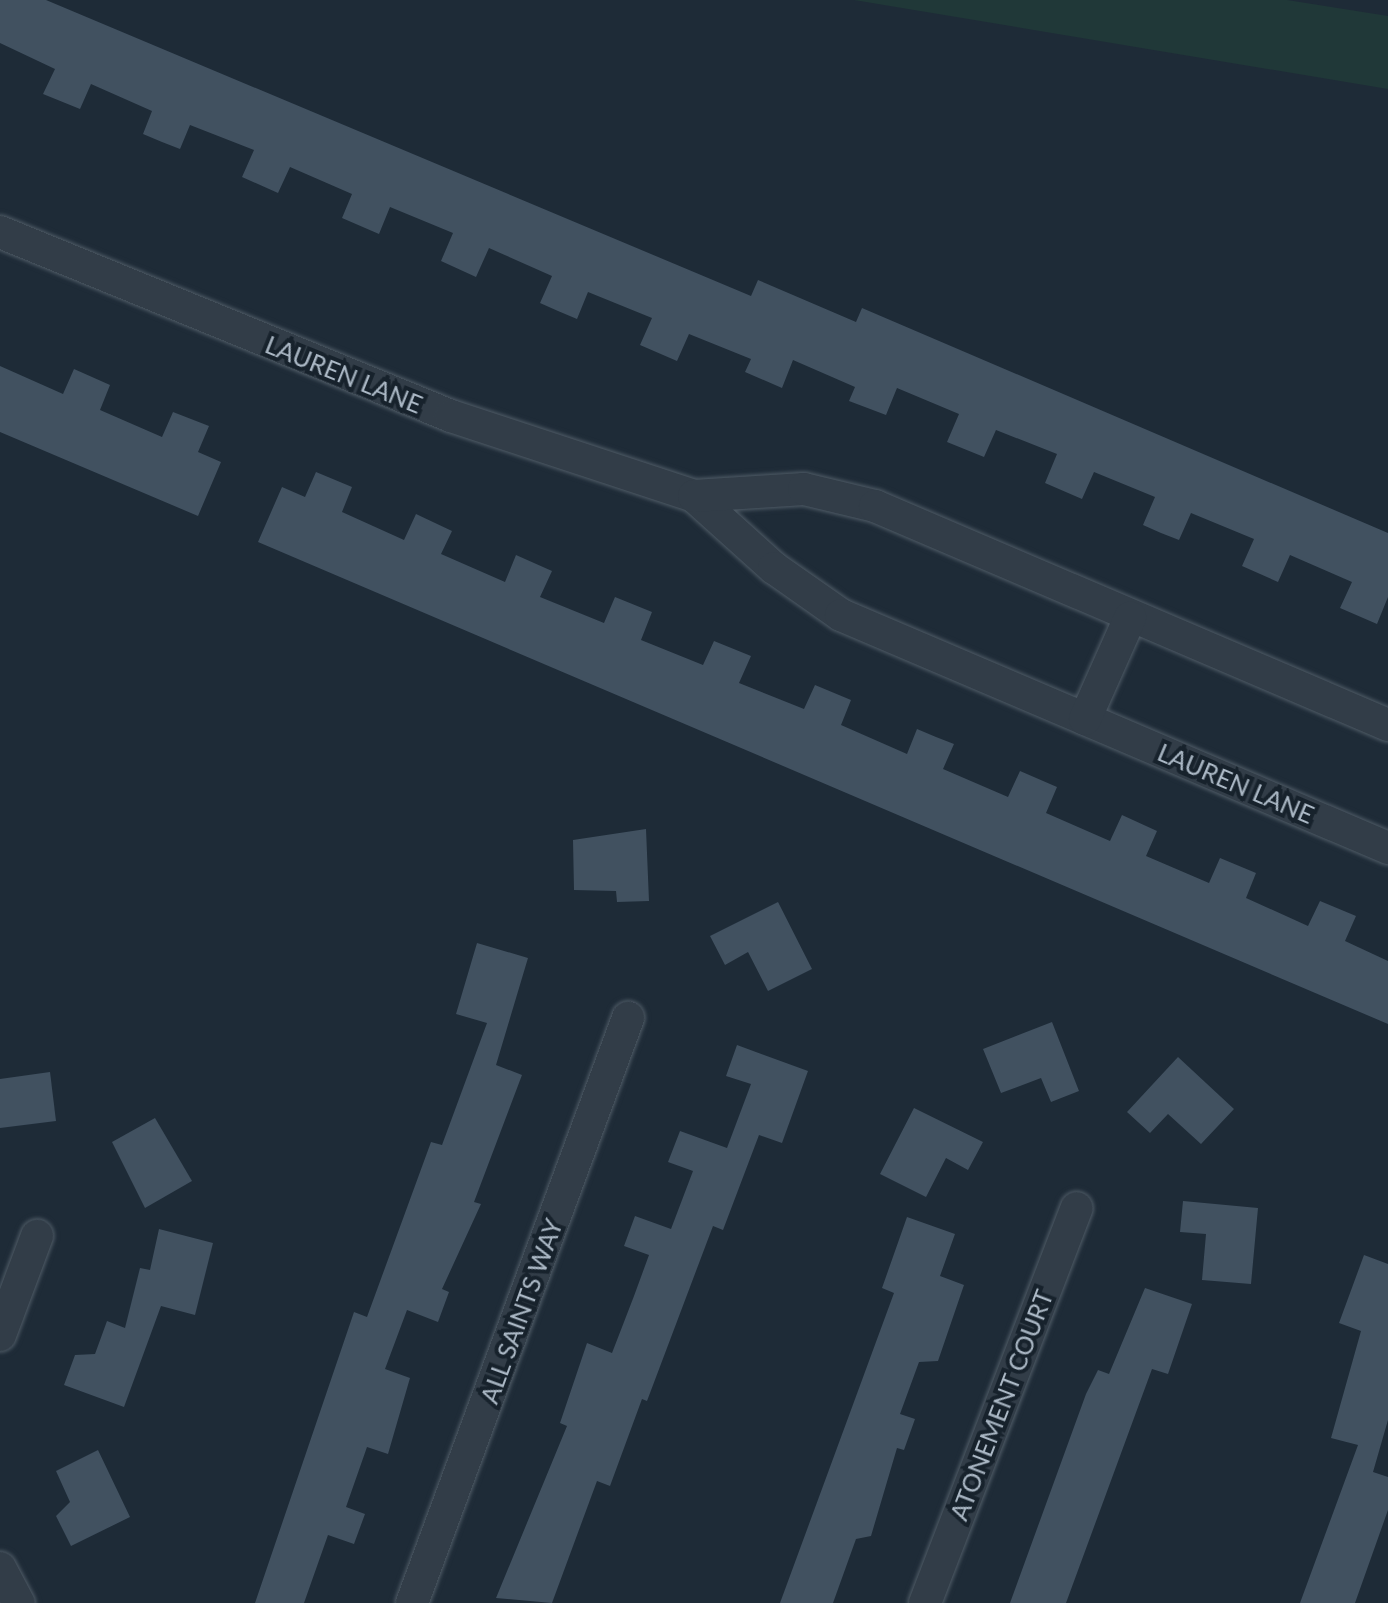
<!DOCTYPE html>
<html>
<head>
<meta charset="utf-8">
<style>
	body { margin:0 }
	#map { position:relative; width:1388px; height:1603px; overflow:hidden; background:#1e2b37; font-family:Lato,sans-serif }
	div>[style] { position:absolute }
	.green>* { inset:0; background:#203838 }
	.building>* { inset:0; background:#415160 }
	.roads { filter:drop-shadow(0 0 2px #4f5b66) drop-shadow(0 0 2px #4f5b66) }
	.minor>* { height:32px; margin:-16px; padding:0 16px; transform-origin:16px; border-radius:16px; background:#323d48 }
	span { translate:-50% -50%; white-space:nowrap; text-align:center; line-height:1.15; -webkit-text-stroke:8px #17222c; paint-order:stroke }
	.street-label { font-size:25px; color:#abb8c5 }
</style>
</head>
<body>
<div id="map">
	<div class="green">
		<div style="clip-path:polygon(854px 0,1287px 0,1388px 16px,1388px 89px)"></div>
	</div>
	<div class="building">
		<div style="clip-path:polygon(0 0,46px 0,751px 296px,758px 280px,856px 322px,862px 308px,1388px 533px,1388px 597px,1377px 624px,1340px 608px,1352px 582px,1290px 555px,1278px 582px,1242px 566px,1254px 539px,1191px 513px,1179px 540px,1161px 533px,1143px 525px,1155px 497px,1094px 472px,1082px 499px,1045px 483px,1057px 454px,996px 430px,984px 457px,947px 442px,959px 414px,897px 388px,886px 415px,849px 401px,855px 387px,793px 360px,782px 388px,745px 372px,751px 359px,689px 334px,677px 361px,640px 345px,652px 318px,588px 292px,577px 319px,558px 311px,540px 303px,552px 276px,489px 248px,476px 277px,441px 261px,453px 233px,390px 207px,379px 234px,342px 218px,352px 194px,290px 167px,278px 193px,242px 177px,254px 150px,190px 125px,180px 149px,162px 142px,143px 134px,152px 111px,91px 84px,80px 109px,43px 94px,55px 69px,0 43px)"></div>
		<div style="clip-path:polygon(0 366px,63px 394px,74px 369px,110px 385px,100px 410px,162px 437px,173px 412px,209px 426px,198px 452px,221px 462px,198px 516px,0 432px)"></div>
		<div style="clip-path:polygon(316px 472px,352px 487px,342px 512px,404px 540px,416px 514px,452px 531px,441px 554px,505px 582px,516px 555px,552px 571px,540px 597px,604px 623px,615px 597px,652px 612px,641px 640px,703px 665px,714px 641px,751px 656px,739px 683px,804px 709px,815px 685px,851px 700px,841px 725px,907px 754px,917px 729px,936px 737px,954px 744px,943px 769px,1008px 797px,1020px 771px,1057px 787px,1046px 813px,1110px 841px,1122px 815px,1157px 831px,1146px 856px,1209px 883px,1220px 858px,1256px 873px,1246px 898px,1308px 926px,1320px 901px,1356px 916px,1345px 941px,1388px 961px,1388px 1024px,258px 542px,282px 487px,305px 497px)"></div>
		<div style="clip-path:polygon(646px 829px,649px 901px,617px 902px,616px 891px,574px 890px,573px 840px)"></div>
		<div style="clip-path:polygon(778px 902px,812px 969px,768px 991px,748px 952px,725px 965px,710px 936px)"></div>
		<div style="clip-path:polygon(477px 943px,528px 958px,496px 1065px,522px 1075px,474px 1202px,481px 1204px,442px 1289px,449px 1292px,438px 1322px,407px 1310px,385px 1369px,410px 1378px,388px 1454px,367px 1447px,346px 1507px,365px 1514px,354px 1544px,328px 1535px,304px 1603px,255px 1603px,354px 1312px,367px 1317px,431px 1142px,442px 1145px,487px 1023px,456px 1014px)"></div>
		<div style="clip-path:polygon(1052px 1022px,1079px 1091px,1051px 1102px,1041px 1078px,1001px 1093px,983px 1049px)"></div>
		<div style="clip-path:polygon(737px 1045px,808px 1071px,782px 1143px,759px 1135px,723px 1230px,713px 1226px,647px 1401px,642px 1399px,610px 1486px,597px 1481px,552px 1603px,496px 1598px,567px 1426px,560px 1423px,587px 1343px,612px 1353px,634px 1296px,649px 1255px,624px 1246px,635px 1216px,671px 1229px,693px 1171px,668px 1162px,680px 1131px,727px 1148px,751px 1084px,726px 1076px)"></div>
		<div style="clip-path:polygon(1178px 1057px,1234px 1109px,1201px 1144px,1168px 1114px,1150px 1133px,1127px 1112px)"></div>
		<div style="clip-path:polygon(50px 1072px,56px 1121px,0 1128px,0 1079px)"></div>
		<div style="clip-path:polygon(914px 1108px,983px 1142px,968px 1170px,946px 1158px,926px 1197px,880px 1174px)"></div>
		<div style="clip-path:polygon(155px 1118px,192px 1181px,145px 1208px,112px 1142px)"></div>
		<div style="clip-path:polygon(1183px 1201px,1258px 1208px,1251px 1284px,1202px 1280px,1206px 1234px,1180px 1232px)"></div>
		<div style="clip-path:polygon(907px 1217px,955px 1234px,940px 1276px,964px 1285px,938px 1361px,919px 1362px,900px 1414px,915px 1419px,904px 1450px,897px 1448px,871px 1536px,856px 1539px,833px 1603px,780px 1603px,894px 1293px,882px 1288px)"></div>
		<div style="clip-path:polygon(159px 1229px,213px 1243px,195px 1315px,161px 1306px,124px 1407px,64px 1385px,75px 1355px,95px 1354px,107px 1321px,125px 1328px,140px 1268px,150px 1270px)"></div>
		<div style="clip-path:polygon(1364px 1255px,1388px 1264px,1388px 1420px,1373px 1472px,1388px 1477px,1388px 1510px,1355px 1603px,1300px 1603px,1358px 1445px,1331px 1438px,1361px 1331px,1339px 1323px)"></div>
		<div style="clip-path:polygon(1145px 1288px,1192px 1304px,1168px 1374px,1152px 1369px,1066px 1603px,1010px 1603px,1086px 1394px,1098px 1370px,1109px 1374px)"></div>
		<div style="clip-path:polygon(98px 1450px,130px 1517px,71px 1546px,56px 1516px,70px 1502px,56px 1471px)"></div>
	</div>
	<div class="roads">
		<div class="minor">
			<div style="left:0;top:232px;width:487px;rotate:22.2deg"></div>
			<div style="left:451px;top:416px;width:256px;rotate:18.2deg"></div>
			<div style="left:694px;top:496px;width:108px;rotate:42deg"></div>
			<div style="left:774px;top:568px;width:82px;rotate:35deg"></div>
			<div style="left:841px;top:615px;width:595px;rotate:23.07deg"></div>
			<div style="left:694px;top:496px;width:110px;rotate:-3.6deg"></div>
			<div style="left:804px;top:489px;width:73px;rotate:13.5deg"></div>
			<div style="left:875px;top:506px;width:558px;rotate:23.12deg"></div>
			<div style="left:1085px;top:719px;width:111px;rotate:-66deg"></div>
			<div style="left:0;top:1335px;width:106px;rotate:-69.5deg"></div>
			<div style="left:0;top:1568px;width:40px;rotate:62deg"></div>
			<div style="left:412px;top:1603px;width:624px;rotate:-69.73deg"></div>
			<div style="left:925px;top:1603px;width:423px;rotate:-69deg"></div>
		</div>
	</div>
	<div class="street-label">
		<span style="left:344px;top:374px;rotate:22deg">LAUREN LANE</span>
		<span style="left:1236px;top:783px;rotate:23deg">LAUREN LANE</span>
		<span style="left:521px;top:1311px;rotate:-70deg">ALL SAINTS WAY</span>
		<span style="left:1001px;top:1405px;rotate:-69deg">ATONEMENT COURT</span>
	</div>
</div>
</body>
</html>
